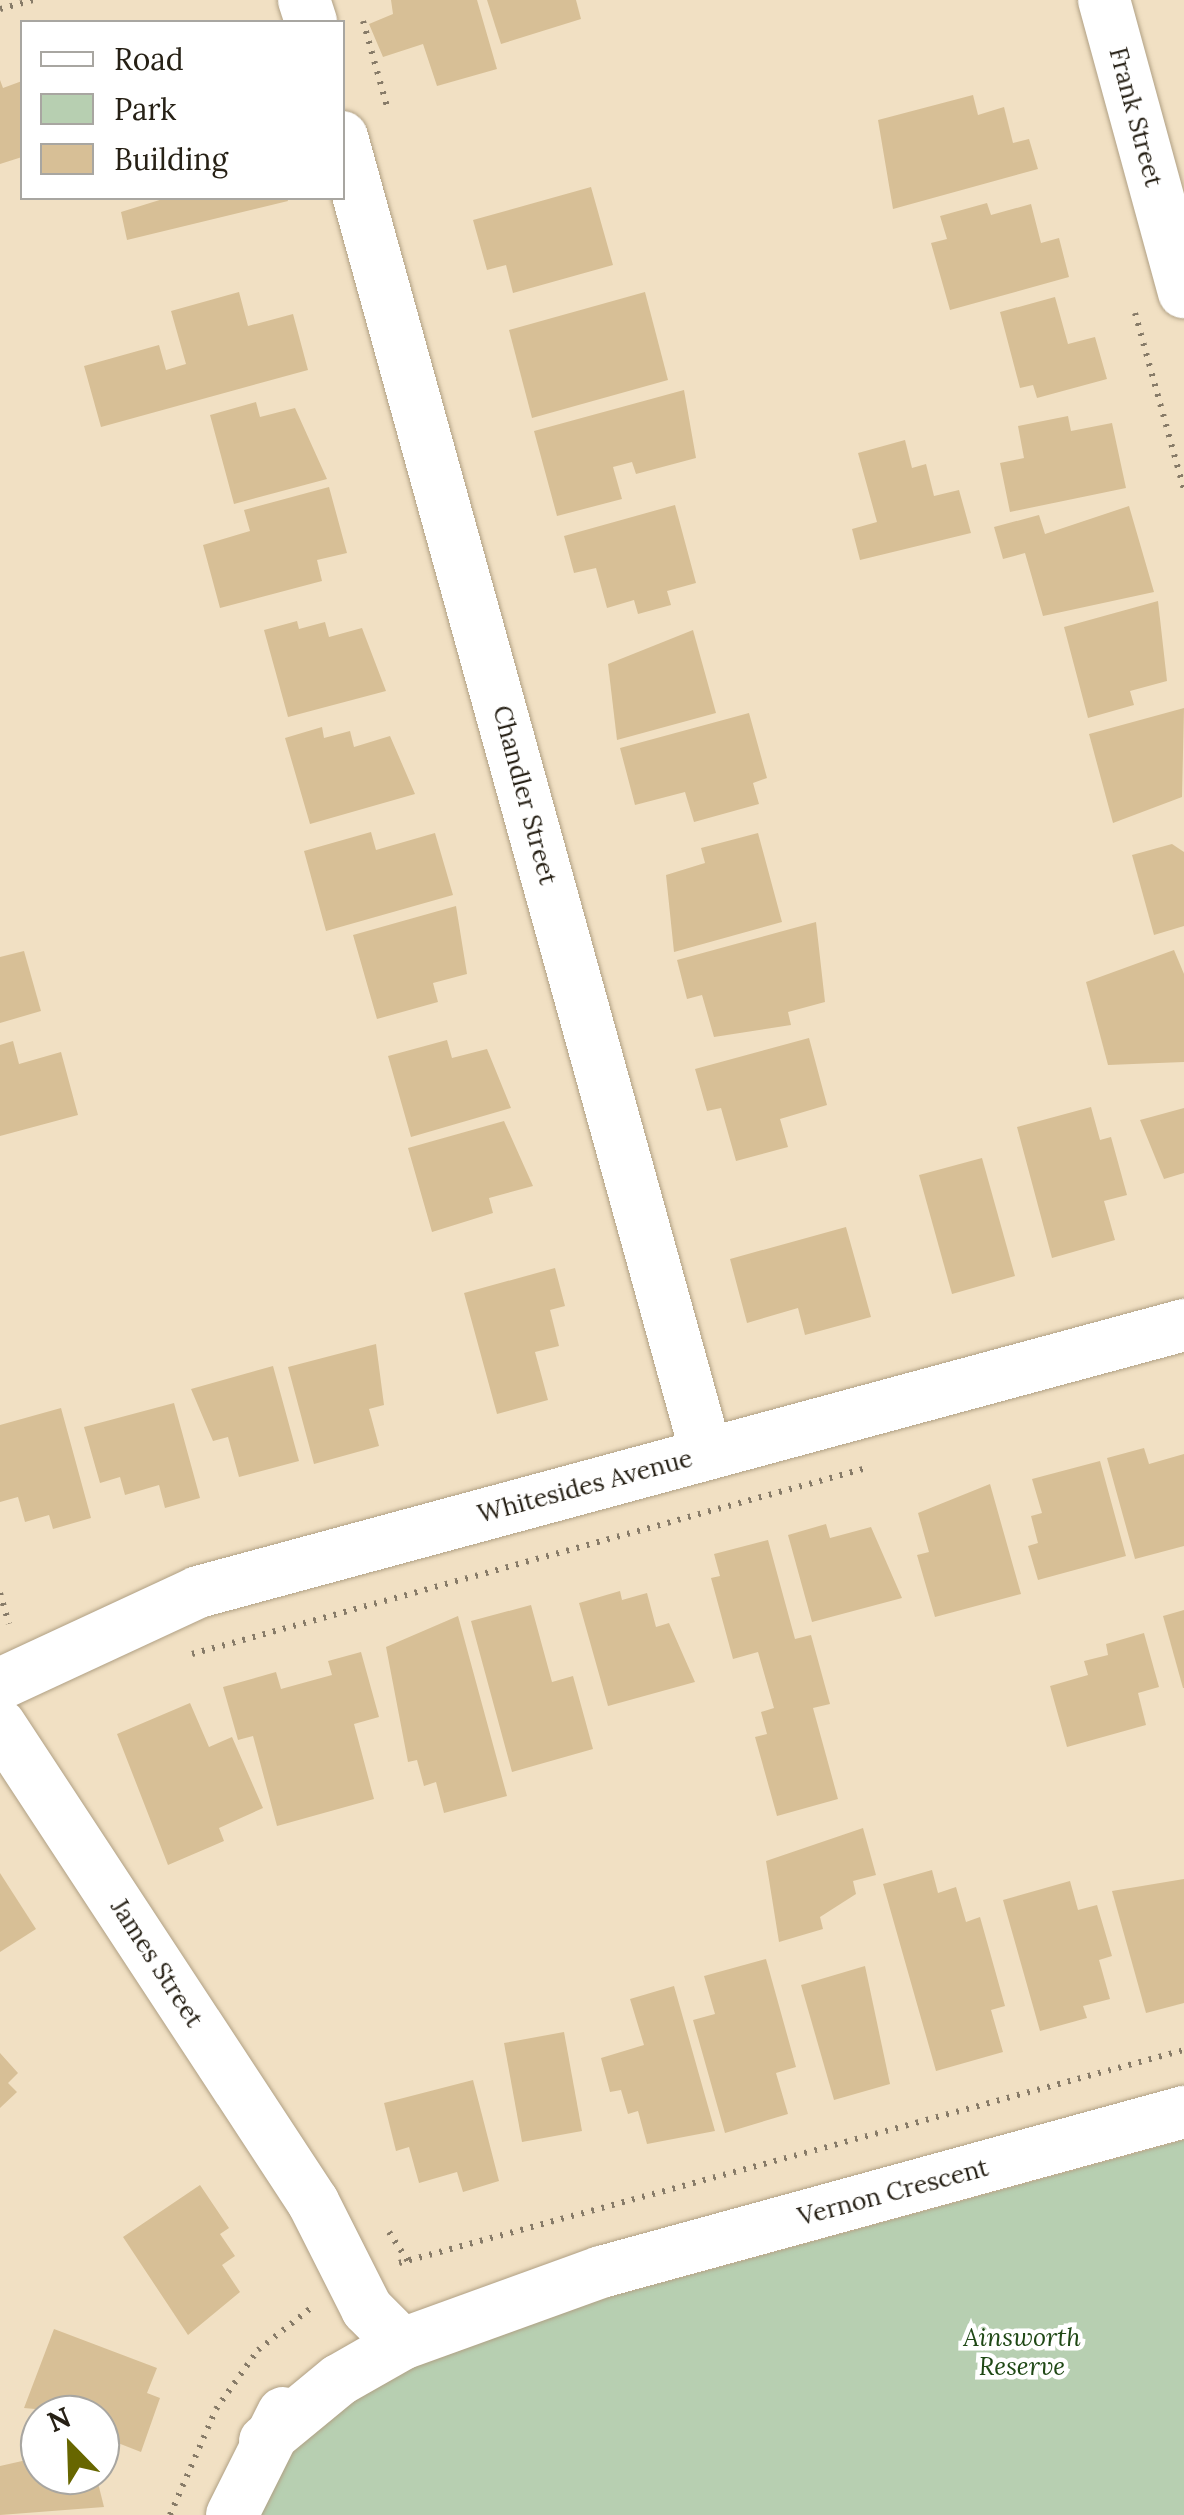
<!DOCTYPE html>
<html>
<head>
<meta charset="utf-8">
<style>
	body { margin:0 }
	#map { position:relative; width:1184px; height:2515px; overflow:hidden; background:#f1e0c3; font-family:Lora,serif }
	div>[style] { position:absolute }
	.green>* { inset:0; background:#b7cfb1 }
	.building>* { inset:0; background:#d7bf96 }
	.path>* { height:6px; margin-top:-3px; transform-origin:0; background:repeating-linear-gradient(90deg,#877b68 0 2.5px,transparent 0 10.5px) }
	.roads { filter:drop-shadow(0 0 2px #b0a084) drop-shadow(0 0 2px #b0a084) }
	.street>* { height:52px; margin:-26px; padding:0 26px; transform-origin:26px; border-radius:26px; background:#fff }
	span { translate:-50% -50%; white-space:nowrap; text-align:center; line-height:1.15; -webkit-text-stroke:9px #fff; paint-order:stroke }
	.street-label { font-size:25px; color:#262015 }
	.park-label { font-size:25px; color:#1f4815; font-style:italic }
	.legend { position:absolute; left:20px; top:20px; width:325px; height:180px; box-sizing:border-box; background:#fff; border:2px solid #a8a6a1; margin:0; padding:12px 18px; list-style:none; font-size:30px; color:#262015 }
	.legend li { display:flex; align-items:center; gap:20px; height:50px }
	.legend b { width:50px; border:2px solid #a8a6a1 }
	.north { position:absolute; left:20px; top:2395px; width:100px; height:100px; box-sizing:border-box; background:#fff; border:2px solid #a8a6a1; border-radius:50%; rotate:337deg; font-size:28px; font-weight:700; line-height:40px; text-align:center; color:#262015 }
	.north::after { content:''; display:block; margin:auto; width:35px; height:45px; background:#676600; clip-path:polygon(50% 0,100% 100%,50% 72%,0 100%) }
</style>
</head>
<body>
<div id="map">
	<div class="green">
		<div style="clip-path:polygon(1184px 2140px,1184px 2515px,260px 2515px,296px 2443px,431px 2346px)"></div>
	</div>
	<div class="building">
		<div style="clip-path:polygon(391px 0,477px 0,497px 69px,437px 86px,423px 44px,383px 57px,369px 24px,393px 14px)"></div>
		<div style="clip-path:polygon(487px 0,576px 0,581px 19px,501px 44px)"></div>
		<div style="clip-path:polygon(0 80px,3px 88px,22px 81px,22px 157px,0 164px)"></div>
		<div style="clip-path:polygon(973px 95px,978px 115px,1004px 107px,1013px 143px,1029px 139px,1038px 169px,893px 209px,878px 120px)"></div>
		<div style="clip-path:polygon(591px 187px,613px 265px,513px 293px,506px 265px,487px 270px,473px 220px)"></div>
		<div style="clip-path:polygon(166px 198px,287px 198px,288px 201px,127px 240px,121px 212px)"></div>
		<div style="clip-path:polygon(987px 203px,991px 215px,1031px 204px,1041px 243px,1059px 238px,1069px 277px,950px 310px,931px 243px,947px 239px,940px 216px)"></div>
		<div style="clip-path:polygon(239px 292px,248px 326px,293px 314px,308px 370px,101px 427px,84px 366px,159px 345px,166px 370px,186px 364px,171px 311px)"></div>
		<div style="clip-path:polygon(645px 292px,668px 380px,532px 418px,509px 330px)"></div>
		<div style="clip-path:polygon(1055px 297px,1068px 344px,1095px 337px,1107px 379px,1037px 398px,1033px 385px,1020px 388px,1000px 312px)"></div>
		<div style="clip-path:polygon(684px 390px,696px 458px,636px 474px,632px 462px,613px 467px,622px 499px,557px 516px,534px 431px)"></div>
		<div style="clip-path:polygon(256px 402px,260px 417px,295px 408px,327px 479px,234px 504px,210px 415px)"></div>
		<div style="clip-path:polygon(1068px 416px,1071px 431px,1112px 423px,1126px 488px,1010px 512px,1000px 463px,1024px 458px,1018px 426px)"></div>
		<div style="clip-path:polygon(905px 440px,912px 468px,926px 464px,934px 496px,959px 490px,971px 533px,860px 560px,852px 529px,877px 522px,858px 453px)"></div>
		<div style="clip-path:polygon(329px 487px,347px 553px,317px 560px,322px 581px,220px 608px,203px 545px,250px 531px,244px 510px)"></div>
		<div style="clip-path:polygon(675px 505px,696px 583px,667px 591px,671px 605px,638px 614px,634px 600px,607px 608px,596px 568px,574px 573px,564px 536px)"></div>
		<div style="clip-path:polygon(1129px 506px,1154px 592px,1043px 616px,1025px 553px,1003px 559px,994px 527px,1039px 515px,1045px 534px)"></div>
		<div style="clip-path:polygon(1158px 601px,1167px 681px,1130px 691px,1134px 705px,1088px 718px,1064px 627px)"></div>
		<div style="clip-path:polygon(297px 621px,299px 629px,325px 622px,329px 637px,362px 628px,386px 691px,288px 717px,264px 630px)"></div>
		<div style="clip-path:polygon(693px 630px,716px 713px,617px 740px,608px 664px)"></div>
		<div style="clip-path:polygon(1184px 708px,1182px 797px,1113px 823px,1089px 734px)"></div>
		<div style="clip-path:polygon(749px 713px,767px 778px,753px 783px,759px 804px,694px 822px,685px 792px,635px 805px,620px 748px)"></div>
		<div style="clip-path:polygon(322px 727px,324px 738px,350px 731px,354px 747px,390px 736px,415px 794px,310px 824px,285px 738px)"></div>
		<div style="clip-path:polygon(371px 832px,376px 850px,435px 833px,453px 895px,326px 931px,304px 851px)"></div>
		<div style="clip-path:polygon(758px 833px,782px 922px,674px 952px,666px 875px,705px 863px,701px 848px)"></div>
		<div style="clip-path:polygon(1172px 844px,1184px 852px,1184px 926px,1154px 935px,1132px 855px)"></div>
		<div style="clip-path:polygon(456px 906px,467px 974px,433px 983px,438px 1002px,377px 1019px,353px 935px)"></div>
		<div style="clip-path:polygon(816px 922px,825px 1002px,788px 1012px,791px 1025px,714px 1037px,702px 995px,687px 999px,677px 960px)"></div>
		<div style="clip-path:polygon(1174px 950px,1184px 974px,1184px 1062px,1108px 1065px,1086px 982px)"></div>
		<div style="clip-path:polygon(24px 951px,41px 1011px,0 1023px,0 957px)"></div>
		<div style="clip-path:polygon(809px 1038px,827px 1105px,780px 1119px,788px 1147px,736px 1161px,721px 1108px,707px 1111px,695px 1069px)"></div>
		<div style="clip-path:polygon(447px 1040px,452px 1058px,487px 1049px,511px 1108px,411px 1137px,388px 1056px)"></div>
		<div style="clip-path:polygon(13px 1041px,19px 1064px,61px 1052px,78px 1115px,0 1136px,0 1045px)"></div>
		<div style="clip-path:polygon(1091px 1107px,1100px 1140px,1111px 1137px,1127px 1195px,1104px 1201px,1115px 1240px,1052px 1258px,1017px 1127px)"></div>
		<div style="clip-path:polygon(1184px 1108px,1184px 1173px,1164px 1179px,1140px 1120px)"></div>
		<div style="clip-path:polygon(504px 1121px,533px 1186px,489px 1198px,493px 1213px,432px 1232px,408px 1148px)"></div>
		<div style="clip-path:polygon(982px 1158px,1015px 1276px,952px 1294px,919px 1175px)"></div>
		<div style="clip-path:polygon(846px 1227px,871px 1317px,805px 1335px,798px 1308px,747px 1323px,730px 1259px)"></div>
		<div style="clip-path:polygon(555px 1268px,565px 1306px,550px 1310px,559px 1346px,535px 1352px,548px 1400px,497px 1414px,464px 1293px)"></div>
		<div style="clip-path:polygon(376px 1344px,384px 1405px,369px 1409px,379px 1446px,314px 1464px,288px 1367px)"></div>
		<div style="clip-path:polygon(273px 1366px,299px 1461px,239px 1477px,228px 1437px,213px 1441px,191px 1389px)"></div>
		<div style="clip-path:polygon(174px 1403px,200px 1498px,165px 1508px,159px 1485px,125px 1495px,120px 1477px,100px 1483px,84px 1427px)"></div>
		<div style="clip-path:polygon(61px 1408px,91px 1518px,53px 1529px,49px 1515px,25px 1522px,18px 1497px,0 1502px,0 1425px)"></div>
		<div style="clip-path:polygon(1144px 1448px,1149px 1464px,1184px 1454px,1184px 1546px,1135px 1559px,1107px 1458px)"></div>
		<div style="clip-path:polygon(1100px 1461px,1126px 1556px,1038px 1580px,1028px 1546px,1038px 1543px,1031px 1516px,1042px 1513px,1032px 1479px)"></div>
		<div style="clip-path:polygon(990px 1484px,1021px 1594px,935px 1617px,917px 1555px,929px 1552px,918px 1513px)"></div>
		<div style="clip-path:polygon(826px 1524px,830px 1538px,871px 1527px,902px 1598px,812px 1622px,788px 1535px)"></div>
		<div style="clip-path:polygon(768px 1540px,795px 1639px,811px 1635px,830px 1704px,813px 1708px,838px 1799px,777px 1816px,755px 1737px,767px 1734px,761px 1712px,774px 1708px,758px 1652px,733px 1659px,711px 1578px,720px 1576px,714px 1554px)"></div>
		<div style="clip-path:polygon(620px 1591px,622px 1600px,647px 1593px,656px 1627px,669px 1623px,695px 1682px,608px 1706px,579px 1603px)"></div>
		<div style="clip-path:polygon(531px 1605px,552px 1682px,573px 1676px,593px 1749px,512px 1772px,471px 1621px)"></div>
		<div style="clip-path:polygon(1184px 1610px,1184px 1688px,1183px 1688px,1163px 1616px)"></div>
		<div style="clip-path:polygon(458px 1616px,507px 1796px,444px 1813px,436px 1782px,424px 1786px,417px 1760px,408px 1762px,386px 1647px)"></div>
		<div style="clip-path:polygon(1144px 1633px,1159px 1687px,1138px 1693px,1146px 1725px,1067px 1747px,1050px 1686px,1088px 1675px,1084px 1661px,1108px 1655px,1106px 1644px)"></div>
		<div style="clip-path:polygon(361px 1652px,379px 1717px,354px 1724px,374px 1799px,277px 1826px,253px 1736px,238px 1740px,223px 1687px,276px 1672px,281px 1689px,332px 1675px,328px 1661px)"></div>
		<div style="clip-path:polygon(190px 1703px,209px 1747px,232px 1737px,263px 1808px,219px 1828px,224px 1841px,168px 1865px,117px 1734px)"></div>
		<div style="clip-path:polygon(863px 1828px,876px 1875px,853px 1881px,856px 1894px,820px 1917px,823px 1929px,779px 1942px,766px 1861px)"></div>
		<div style="clip-path:polygon(932px 1870px,938px 1893px,956px 1887px,966px 1922px,980px 1917px,1005px 2006px,991px 2010px,1003px 2052px,936px 2071px,883px 1884px)"></div>
		<div style="clip-path:polygon(0 1873px,36px 1929px,0 1952px)"></div>
		<div style="clip-path:polygon(1184px 1879px,1184px 2003px,1146px 2013px,1112px 1891px)"></div>
		<div style="clip-path:polygon(1070px 1881px,1078px 1910px,1097px 1905px,1112px 1956px,1099px 1960px,1110px 1999px,1083px 2006px,1087px 2018px,1040px 2031px,1003px 1900px)"></div>
		<div style="clip-path:polygon(766px 1959px,796px 2067px,776px 2073px,788px 2114px,725px 2133px,693px 2020px,715px 2014px,704px 1976px)"></div>
		<div style="clip-path:polygon(865px 1966px,890px 2084px,834px 2100px,801px 1985px)"></div>
		<div style="clip-path:polygon(674px 1986px,715px 2131px,647px 2144px,638px 2111px,628px 2114px,621px 2090px,610px 2092px,601px 2058px,644px 2045px,630px 1999px)"></div>
		<div style="clip-path:polygon(564px 2032px,582px 2131px,522px 2142px,504px 2043px)"></div>
		<div style="clip-path:polygon(0 2053px,18px 2073px,8px 2083px,17px 2092px,0 2108px)"></div>
		<div style="clip-path:polygon(473px 2080px,499px 2181px,463px 2192px,457px 2172px,419px 2183px,409px 2147px,396px 2151px,384px 2103px)"></div>
		<div style="clip-path:polygon(200px 2185px,229px 2228px,220px 2234px,235px 2256px,222px 2265px,240px 2292px,188px 2335px,123px 2237px)"></div>
		<div style="clip-path:polygon(54px 2329px,157px 2368px,147px 2393px,160px 2398px,141px 2452px,100px 2436px,100px 2415px,24px 2408px)"></div>
		<div style="clip-path:polygon(40px 2457px,40px 2475px,96px 2475px,104px 2507px,0 2515px,0 2466px)"></div>
	</div>
	<div class="path">
		<div style="left:0;top:9px;width:34px;rotate:-15deg"></div>
		<div style="left:363px;top:21px;width:92px;rotate:74.3deg"></div>
		<div style="left:1135px;top:313px;width:184px;rotate:74.5deg"></div>
		<div style="left:0;top:1593px;width:32px;rotate:74deg"></div>
		<div style="left:192px;top:1654px;width:703px;rotate:-15.42deg"></div>
		<div style="left:389px;top:2232px;width:35px;rotate:57deg"></div>
		<div style="left:399px;top:2263px;width:813px;rotate:-15.18deg"></div>
		<div style="left:170px;top:2515px;width:116px;rotate:-66.5deg"></div>
		<div style="left:216px;top:2409px;width:72px;rotate:-54.6deg"></div>
		<div style="left:258px;top:2350px;width:69px;rotate:-38.5deg"></div>
	</div>
	<div class="roads">
		<div class="street">
			<div style="left:304px;top:0;width:23px;rotate:72deg"></div>
			<div style="left:1104px;top:0;width:303px;rotate:74.7deg"></div>
			<div style="left:342px;top:137px;width:1364px;rotate:74.53deg"></div>
			<div style="left:0;top:1684px;width:218px;rotate:-24.9deg"></div>
			<div style="left:198px;top:1592px;width:1022px;rotate:-15.15deg"></div>
			<div style="left:0;top:1725px;width:571px;rotate:56.73deg"></div>
			<div style="left:313px;top:2202px;width:120px;rotate:63.2deg"></div>
			<div style="left:367px;top:2309px;width:49px;rotate:45deg"></div>
			<div style="left:265px;top:2441px;width:96px;rotate:-39.5deg"></div>
			<div style="left:339px;top:2380px;width:73px;rotate:-29.7deg"></div>
			<div style="left:402px;top:2344px;width:212px;rotate:-19.9deg"></div>
			<div style="left:601px;top:2272px;width:605px;rotate:-15.35deg"></div>
			<div style="left:232px;top:2515px;width:114px;rotate:-63.4deg"></div>
		</div>
	</div>
	<div class="street-label">
		<span style="left:1136px;top:117px;rotate:75deg">Frank Street</span>
		<span style="left:525px;top:795px;rotate:75deg">Chandler Street</span>
		<span style="left:585px;top:1486px;rotate:-15deg">Whitesides Avenue</span>
		<span style="left:157px;top:1963px;rotate:57deg">James Street</span>
		<span style="left:893px;top:2192px;rotate:-15deg">Vernon Crescent</span>
	</div>
	<div class="park-label">
		<span style="left:1022px;top:2352px">Ainsworth<br>Reserve</span>
	</div>
	<ul class="legend">
	<li><b style="height:12px;background:#fff"></b>Road</li>
	<li><b style="height:28px;background:#b7cfb1"></b>Park</li>
	<li><b style="height:28px;background:#d7bf96"></b>Building</li>
	</ul>
	<div class="north">N</div>
</div>
</body>
</html>
